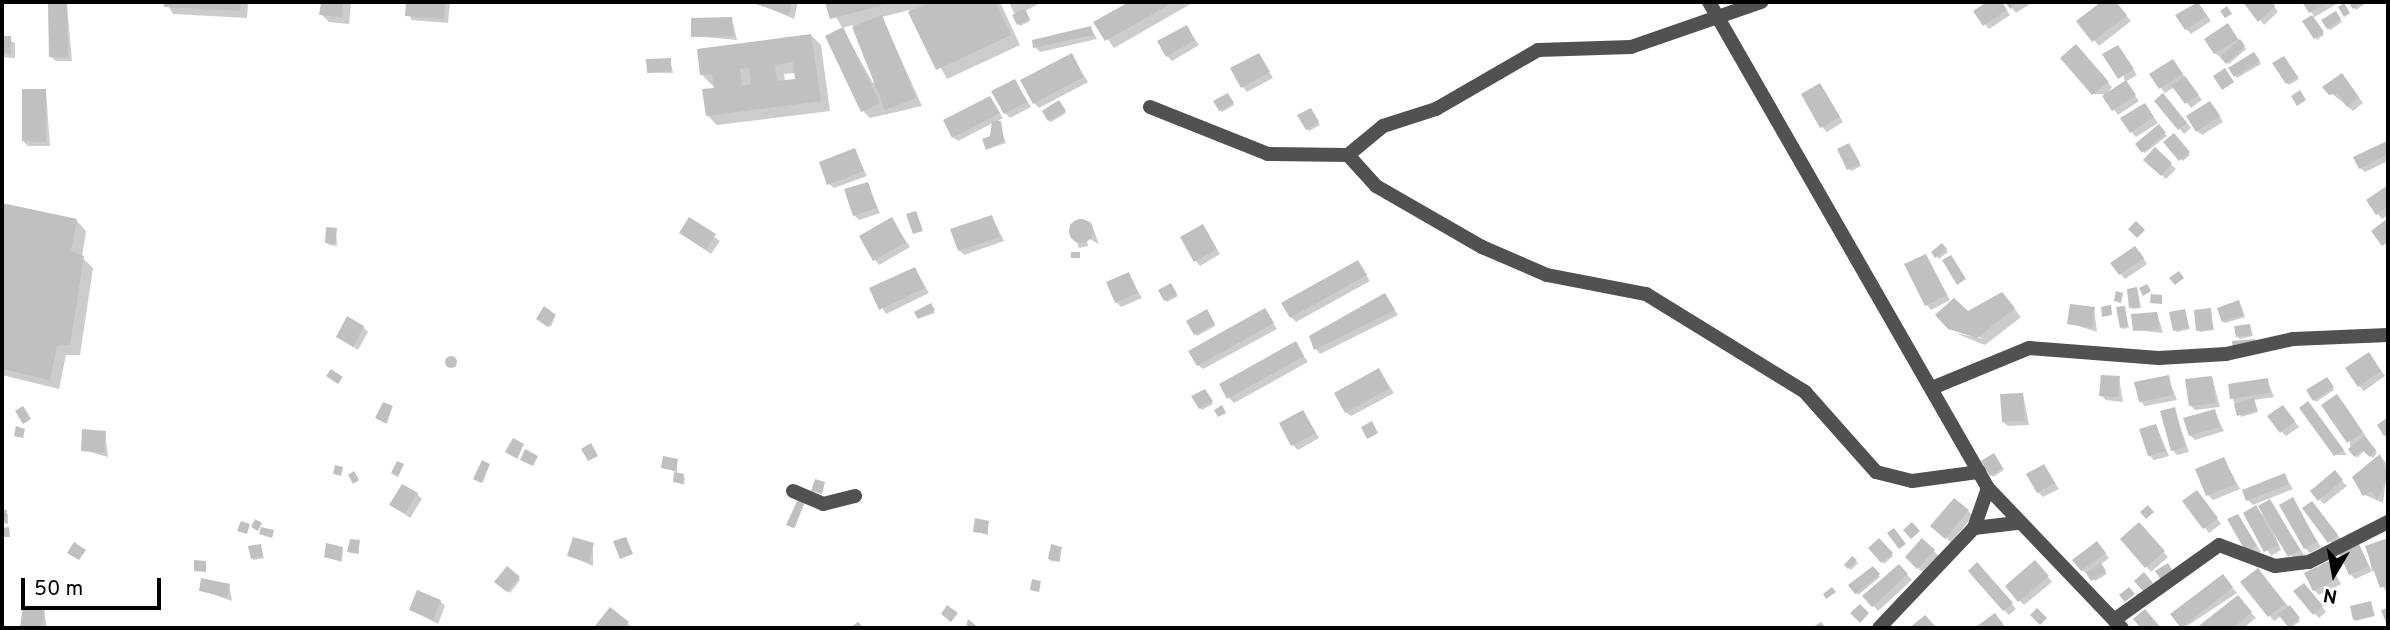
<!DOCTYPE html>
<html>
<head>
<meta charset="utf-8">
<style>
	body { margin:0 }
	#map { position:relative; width:2390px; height:630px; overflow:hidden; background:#fff; font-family:Overpass,sans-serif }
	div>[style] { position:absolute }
	.shadow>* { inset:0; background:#0003 }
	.building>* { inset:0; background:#c0c0c0 }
	.round { border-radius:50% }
	.minor>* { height:14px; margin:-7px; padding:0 7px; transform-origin:7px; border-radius:7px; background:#515151 }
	span { translate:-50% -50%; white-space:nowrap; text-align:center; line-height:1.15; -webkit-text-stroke:5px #fff; paint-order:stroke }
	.frame { position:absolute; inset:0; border:4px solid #000; pointer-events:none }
	.north { position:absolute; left:2299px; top:539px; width:70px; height:70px; -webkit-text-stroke:5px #fff; paint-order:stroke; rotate:190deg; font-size:19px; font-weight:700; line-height:28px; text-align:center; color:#000 }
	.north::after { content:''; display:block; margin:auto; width:24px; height:32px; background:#000; clip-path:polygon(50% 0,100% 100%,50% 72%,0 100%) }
	.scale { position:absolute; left:21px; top:578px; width:140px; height:32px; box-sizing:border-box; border:4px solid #000; border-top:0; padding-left:9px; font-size:21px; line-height:24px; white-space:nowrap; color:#000; -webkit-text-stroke:5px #fff; paint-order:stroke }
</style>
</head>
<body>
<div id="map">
	<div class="shadow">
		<div style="clip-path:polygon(166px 2px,248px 2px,247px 18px,173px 14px)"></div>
		<div style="clip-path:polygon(322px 2px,383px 2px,351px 2px,349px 24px,329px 22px,321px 14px)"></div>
		<div style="clip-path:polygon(407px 2px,450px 2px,448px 23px,411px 20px)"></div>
		<div style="clip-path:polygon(798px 2px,794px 19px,756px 3px,757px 2px)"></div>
		<div style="clip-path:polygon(evenodd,827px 2px,1000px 2px,1020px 45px,947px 79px,909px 10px,882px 17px,922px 106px,870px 118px,863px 111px,843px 29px,827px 2px,853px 25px,876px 81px,873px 83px,842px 28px,853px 25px)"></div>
		<div style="clip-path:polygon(1009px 2px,1042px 2px,1025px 11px,1030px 21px,1020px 26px)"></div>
		<div style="clip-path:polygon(1132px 2px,1194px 2px,1114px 48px,1096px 23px)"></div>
		<div style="clip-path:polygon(1990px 2px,2001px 2px,2010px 15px,1989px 29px,1975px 11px)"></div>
		<div style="clip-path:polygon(2007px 2px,2033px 2px,2016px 13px)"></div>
		<div style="clip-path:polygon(2103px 2px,2115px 2px,2131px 21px,2099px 46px,2078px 21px)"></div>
		<div style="clip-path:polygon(2246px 2px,2271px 2px,2278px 12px,2264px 25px)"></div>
		<div style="clip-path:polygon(2304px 2px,2338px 3px,2313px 18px,2324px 35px,2317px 40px,2305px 22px,2314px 16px)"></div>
		<div style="clip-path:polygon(2350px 2px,2368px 2px,2356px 10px)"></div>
		<div style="clip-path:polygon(67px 6px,72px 61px,56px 61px,51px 57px)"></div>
		<div style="clip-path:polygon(2202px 8px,2211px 21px,2191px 34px,2186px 29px)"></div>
		<div style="clip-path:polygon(2337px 15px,2342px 22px,2330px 30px,2328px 28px)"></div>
		<div style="clip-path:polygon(732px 19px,737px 40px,693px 36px)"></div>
		<div style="clip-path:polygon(2228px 26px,2246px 49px,2229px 64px,2215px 53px)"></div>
		<div style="clip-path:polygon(1186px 27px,1199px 45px,1172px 61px,1167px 56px)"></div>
		<div style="clip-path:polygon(1091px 28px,1097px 39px,1040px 52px,1035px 47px)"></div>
		<div style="clip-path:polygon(evenodd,811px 35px,821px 45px,830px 111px,717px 125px,707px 115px,716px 89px,702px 75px,811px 35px,796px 73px,797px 80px,785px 82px,784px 74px,796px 73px)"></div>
		<div style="clip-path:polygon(2px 37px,15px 43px,15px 58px,2px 57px)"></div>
		<div style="clip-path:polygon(2118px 47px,2137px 75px,2125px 82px,2139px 101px,2118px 115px,2103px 94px,2093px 94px,2081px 51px,2112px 87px,2107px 94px,2125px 83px)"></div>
		<div style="clip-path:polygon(1071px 55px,1088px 82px,1039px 108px,1034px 103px)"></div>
		<div style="clip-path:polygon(1258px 55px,1273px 78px,1247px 92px,1243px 87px)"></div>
		<div style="clip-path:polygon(2256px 56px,2261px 64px,2237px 78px,2231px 69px)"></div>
		<div style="clip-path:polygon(670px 59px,673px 73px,648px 72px)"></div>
		<div style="clip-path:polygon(2286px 60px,2299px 79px,2289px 85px,2287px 83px)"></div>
		<div style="clip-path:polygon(2173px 61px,2202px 100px,2191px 108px,2174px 87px,2165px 93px,2151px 75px)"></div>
		<div style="clip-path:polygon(2346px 80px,2363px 103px,2353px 111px,2324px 87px)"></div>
		<div style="clip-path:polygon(1015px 81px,1031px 107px,1010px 118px,1005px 113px)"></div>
		<div style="clip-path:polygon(1820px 85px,1843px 122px,1827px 132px,1822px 127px)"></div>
		<div style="clip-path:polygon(46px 91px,50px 146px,28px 146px,23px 141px)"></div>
		<div style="clip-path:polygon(1230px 97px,1234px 105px,1222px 112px,1220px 110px)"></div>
		<div style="clip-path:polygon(990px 98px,1003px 118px,998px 121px,1006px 143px,988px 149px,993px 123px,958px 141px,953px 137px)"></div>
		<div style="clip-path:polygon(2168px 100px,2191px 128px,2184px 134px,2157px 101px)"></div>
		<div style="clip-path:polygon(1061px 105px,1066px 113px,1051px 122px,1049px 120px)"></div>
		<div style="clip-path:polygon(2215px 108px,2223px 122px,2202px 135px,2197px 131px)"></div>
		<div style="clip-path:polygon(2149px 110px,2158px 123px,2136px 137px,2131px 132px)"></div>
		<div style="clip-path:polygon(1312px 112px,1320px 125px,1309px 131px,1307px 129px)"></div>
		<div style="clip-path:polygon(2159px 127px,2167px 136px,2145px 153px,2137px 144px)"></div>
		<div style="clip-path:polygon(2174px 136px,2190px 155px,2183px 161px,2166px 142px)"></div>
		<div style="clip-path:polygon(2388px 144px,2388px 161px,2365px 172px,2360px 168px)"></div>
		<div style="clip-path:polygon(1851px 147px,1861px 166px,1851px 171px,1849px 169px)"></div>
		<div style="clip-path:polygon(854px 150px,867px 176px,834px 188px,829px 184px)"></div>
		<div style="clip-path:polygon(2155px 150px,2176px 169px,2166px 179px,2145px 160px)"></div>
		<div style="clip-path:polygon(867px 184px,880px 213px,859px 220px,854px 215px)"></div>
		<div style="clip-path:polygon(2388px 187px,2388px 215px,2382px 219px,2368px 201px)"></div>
		<div style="clip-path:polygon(2px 205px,76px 220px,86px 231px,82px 257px,93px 268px,80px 355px,66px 355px,59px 389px,2px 375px)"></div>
		<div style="clip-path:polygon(992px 217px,1004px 241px,964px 255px,959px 250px)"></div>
		<div style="clip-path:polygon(689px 219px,720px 241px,711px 254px,681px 233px)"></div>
		<div style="clip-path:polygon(891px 219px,910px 247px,879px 265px,875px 260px)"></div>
		<div style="clip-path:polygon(1090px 220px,1099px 244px,1086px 237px,1088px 246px,1079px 248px,1070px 224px,1079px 222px,1087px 230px)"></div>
		<div style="clip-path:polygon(1203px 226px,1220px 254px,1200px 266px,1196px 261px)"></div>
		<div style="clip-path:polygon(336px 230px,337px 246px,329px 245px,327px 243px)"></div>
		<div style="clip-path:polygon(1942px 245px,1948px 252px,1939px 259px,1933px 252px)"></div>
		<div style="clip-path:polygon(2140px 253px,2147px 264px,2125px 279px,2112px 263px)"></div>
		<div style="clip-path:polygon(1926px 256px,1950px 300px,1931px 310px,1927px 305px)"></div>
		<div style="clip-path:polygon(1358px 262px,1370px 281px,1296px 322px,1291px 317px)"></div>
		<div style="clip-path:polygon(915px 269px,929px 293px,886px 314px,871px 289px)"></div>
		<div style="clip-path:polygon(1128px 274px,1142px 298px,1121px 307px,1116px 302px)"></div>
		<div style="clip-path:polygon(1173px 287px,1178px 296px,1167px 302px,1165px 300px)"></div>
		<div style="clip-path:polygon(2137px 289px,2141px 308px,2133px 309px,2131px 307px)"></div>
		<div style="clip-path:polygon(1385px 295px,1398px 315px,1320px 354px,1316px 349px,1311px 337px)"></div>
		<div style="clip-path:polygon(2009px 302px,2021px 317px,1985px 345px,1955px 333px,1985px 339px,1949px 327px,1968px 313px)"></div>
		<div style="clip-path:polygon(2240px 304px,2245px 317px,2225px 323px,2223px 321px)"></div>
		<div style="clip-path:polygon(932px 307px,935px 313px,920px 318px)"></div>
		<div style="clip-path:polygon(2124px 308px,2129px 328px,2123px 329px,2121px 327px)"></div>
		<div style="clip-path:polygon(2094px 309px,2097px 332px,2069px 323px)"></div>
		<div style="clip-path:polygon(1265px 310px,1277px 329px,1203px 369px,1198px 365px)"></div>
		<div style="clip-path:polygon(2210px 310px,2214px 330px,2200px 332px,2198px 330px)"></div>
		<div style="clip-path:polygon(2184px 311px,2190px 329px,2177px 332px,2175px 330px)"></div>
		<div style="clip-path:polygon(2157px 313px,2163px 333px,2134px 330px)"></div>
		<div style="clip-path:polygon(1209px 314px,1215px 326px,1197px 336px,1195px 334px)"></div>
		<div style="clip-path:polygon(555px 316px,551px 327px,540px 320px)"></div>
		<div style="clip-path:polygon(2249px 325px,2253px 336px,2240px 339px,2238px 337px)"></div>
		<div style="clip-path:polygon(363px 327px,368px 332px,358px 350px,338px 337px)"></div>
		<div style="clip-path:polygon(1295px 344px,1308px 362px,1234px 403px,1229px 398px)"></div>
		<div style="clip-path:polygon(454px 359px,456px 361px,456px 367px,448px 362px)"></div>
		<div style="clip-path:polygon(2373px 359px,2385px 376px,2364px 391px,2359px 386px)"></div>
		<div style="clip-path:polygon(1378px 370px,1394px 393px,1351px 416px,1346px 412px)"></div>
		<div style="clip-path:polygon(2168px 377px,2177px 400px,2145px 406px,2140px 401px)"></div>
		<div style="clip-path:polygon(2212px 377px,2220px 407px,2195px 410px,2190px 405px)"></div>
		<div style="clip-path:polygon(2119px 378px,2123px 402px,2106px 400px,2101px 395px)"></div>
		<div style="clip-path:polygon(2267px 380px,2274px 397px,2254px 400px,2258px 412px,2241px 417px,2232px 398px)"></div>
		<div style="clip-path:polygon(2328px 381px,2334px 390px,2316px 402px,2314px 400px)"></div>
		<div style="clip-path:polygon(1207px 393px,1213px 404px,1202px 410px,1200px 408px)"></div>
		<div style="clip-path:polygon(2023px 394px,2029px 425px,2008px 426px,2003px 422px)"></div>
		<div style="clip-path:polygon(2342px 401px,2377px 453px,2373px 458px,2365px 450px,2357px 458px,2351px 449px)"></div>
		<div style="clip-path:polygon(392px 408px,387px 424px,379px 419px)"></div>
		<div style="clip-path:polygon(2302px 408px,2313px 408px,2347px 455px,2336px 455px)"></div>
		<div style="clip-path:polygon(2174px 409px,2189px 452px,2177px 455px,2172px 450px)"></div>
		<div style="clip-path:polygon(2214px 410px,2224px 431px,2195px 440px,2190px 435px)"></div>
		<div style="clip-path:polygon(1303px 412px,1319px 438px,1298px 450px,1293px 445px)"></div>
		<div style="clip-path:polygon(2287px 412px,2299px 427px,2286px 436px,2281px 431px)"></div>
		<div style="clip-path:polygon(2156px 425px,2169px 456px,2154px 460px,2149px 455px)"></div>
		<div style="clip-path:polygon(105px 433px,108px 457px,83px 450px)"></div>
		<div style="clip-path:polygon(523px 445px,518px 459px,509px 454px)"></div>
		<div style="clip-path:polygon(2380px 456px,2388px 465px,2383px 503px,2365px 495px)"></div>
		<div style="clip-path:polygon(1995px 457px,2004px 470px,1993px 477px,1992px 475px)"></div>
		<div style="clip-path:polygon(2224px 459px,2240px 489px,2213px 500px,2208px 495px)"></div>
		<div style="clip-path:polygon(677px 461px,677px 475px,685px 478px,684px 485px,675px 481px,676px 472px,663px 467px)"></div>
		<div style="clip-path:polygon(489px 465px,483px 483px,477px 480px)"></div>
		<div style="clip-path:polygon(2044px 466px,2059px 489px,2043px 497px,2038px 492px)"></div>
		<div style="clip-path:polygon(2284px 475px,2293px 489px,2253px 505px,2248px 500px)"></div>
		<div style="clip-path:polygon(2339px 478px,2347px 486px,2324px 504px,2320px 500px)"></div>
		<div style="clip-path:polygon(417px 494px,422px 499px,410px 518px,391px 504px)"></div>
		<div style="clip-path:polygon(2201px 497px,2221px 524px,2209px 533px,2184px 501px)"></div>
		<div style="clip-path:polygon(2292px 500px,2321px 547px,2310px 553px,2305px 548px)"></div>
		<div style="clip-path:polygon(805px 501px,795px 528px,790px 526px)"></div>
		<div style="clip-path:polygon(2270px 501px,2304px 555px,2295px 561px,2268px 519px,2281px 550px,2271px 556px,2245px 513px,2256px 508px,2265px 517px)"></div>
		<div style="clip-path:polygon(2317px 508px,2342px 541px,2334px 546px,2330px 541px)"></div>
		<div style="clip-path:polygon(2px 511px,8px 514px,8px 524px,2px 523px)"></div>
		<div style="clip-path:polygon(1968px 511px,1973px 516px,1951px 542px,1938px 531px)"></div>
		<div style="clip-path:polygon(2238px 516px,2261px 552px,2253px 556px)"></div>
		<div style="clip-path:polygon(988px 522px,988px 535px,975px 531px)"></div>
		<div style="clip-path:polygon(2139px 525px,2168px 557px,2151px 572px,2122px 539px)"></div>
		<div style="clip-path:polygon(1922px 540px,1939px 556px,1923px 573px,1907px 557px)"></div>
		<div style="clip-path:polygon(2388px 540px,2388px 591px,2386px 592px,2375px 570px,2355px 579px,2350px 574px,2359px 547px,2372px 571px,2367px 547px)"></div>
		<div style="clip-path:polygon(1879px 541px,1893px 556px,1884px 564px,1871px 548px)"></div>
		<div style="clip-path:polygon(359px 542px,359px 554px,351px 553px,349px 551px)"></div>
		<div style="clip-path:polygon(593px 545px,593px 566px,569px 556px)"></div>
		<div style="clip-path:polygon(260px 546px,264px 558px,254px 560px,252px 558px)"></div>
		<div style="clip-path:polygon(343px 548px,342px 562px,326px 557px)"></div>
		<div style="clip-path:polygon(1061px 548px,1060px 562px,1051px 561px,1049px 559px)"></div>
		<div style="clip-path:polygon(2101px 548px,2109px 558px,2100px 565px,2107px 574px,2095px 581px,2082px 570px)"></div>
		<div style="clip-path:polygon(1852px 559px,1858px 563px,1851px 570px,1847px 565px)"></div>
		<div style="clip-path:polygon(2329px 563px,2341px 584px,2319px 595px,2314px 590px)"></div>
		<div style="clip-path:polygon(1899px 566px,1912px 580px,1878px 611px,1865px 596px)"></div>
		<div style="clip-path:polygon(2040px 567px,2052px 582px,2024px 605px,2019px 600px)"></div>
		<div style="clip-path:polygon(1873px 568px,1880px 577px,1858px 595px,1851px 586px)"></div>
		<div style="clip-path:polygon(507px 569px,520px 580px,510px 593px,497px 582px)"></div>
		<div style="clip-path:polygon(1982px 570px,2016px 609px,2009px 615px,2004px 610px)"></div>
		<div style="clip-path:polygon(2263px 575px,2300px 621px,2291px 628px,2281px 616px,2274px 621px,2243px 582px)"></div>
		<div style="clip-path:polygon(2227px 581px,2237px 593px,2184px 628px,2173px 615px)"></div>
		<div style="clip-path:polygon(229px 585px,232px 601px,200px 590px)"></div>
		<div style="clip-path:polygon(2309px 590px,2326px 612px,2319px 618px,2314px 613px)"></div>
		<div style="clip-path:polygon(2237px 597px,2256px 618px,2243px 628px,2199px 628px)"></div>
		<div style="clip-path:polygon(440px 601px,445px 606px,438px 624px,411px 610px)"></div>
		<div style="clip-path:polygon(2371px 603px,2375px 616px,2356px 621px,2354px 619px)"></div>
		<div style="clip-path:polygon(25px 608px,44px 611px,47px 628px,21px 628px)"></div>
		<div style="clip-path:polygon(610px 609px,628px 624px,633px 628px,600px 628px)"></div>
	</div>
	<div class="building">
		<div style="clip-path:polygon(164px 2px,241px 2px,240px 11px,164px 7px)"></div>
		<div style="clip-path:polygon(321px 2px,343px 2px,342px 17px,319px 15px)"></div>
		<div style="clip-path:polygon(406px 2px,445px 2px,444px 19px,405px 16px)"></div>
		<div style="clip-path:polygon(750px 2px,792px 2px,789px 15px)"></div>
		<div style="clip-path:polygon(825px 2px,891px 2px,891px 3px,830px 19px)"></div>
		<div style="clip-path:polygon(930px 2px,996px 2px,1011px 35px,936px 70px,908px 12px)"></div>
		<div style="clip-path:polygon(1129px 2px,1174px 2px,1105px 41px,1093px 22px)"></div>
		<div style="clip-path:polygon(1987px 2px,2002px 2px,2007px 10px,1983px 26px,1973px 11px)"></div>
		<div style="clip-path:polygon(2005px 2px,2021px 2px,2010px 9px)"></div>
		<div style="clip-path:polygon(2101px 2px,2116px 2px,2127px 15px,2092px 42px,2076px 21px)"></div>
		<div style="clip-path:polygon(2198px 2px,2207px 16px,2185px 30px,2175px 15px)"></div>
		<div style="clip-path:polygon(2243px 2px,2272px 2px,2275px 6px,2258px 22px)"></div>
		<div style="clip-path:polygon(2302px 2px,2328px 2px,2309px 13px)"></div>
		<div style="clip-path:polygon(2348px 2px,2364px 2px,2353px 9px)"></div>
		<div style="clip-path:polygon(2344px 3px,2350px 13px,2344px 17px,2338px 7px)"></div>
		<div style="clip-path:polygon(48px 4px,67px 4px,68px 57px,49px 57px)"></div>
		<div style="clip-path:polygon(2227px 6px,2232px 14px,2225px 18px,2220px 11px)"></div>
		<div style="clip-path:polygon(1025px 9px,1030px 19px,1017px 25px,1012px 15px)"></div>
		<div style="clip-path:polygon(2336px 11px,2341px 19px,2327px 29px,2321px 20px)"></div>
		<div style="clip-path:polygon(882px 15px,916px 98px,885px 110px,852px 27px)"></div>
		<div style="clip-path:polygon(2312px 15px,2324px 32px,2314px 39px,2302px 21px)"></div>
		<div style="clip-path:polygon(732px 17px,733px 36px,691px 37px,691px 18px)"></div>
		<div style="clip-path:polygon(2228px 23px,2238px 39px,2214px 54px,2204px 39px)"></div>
		<div style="clip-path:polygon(1187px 25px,1195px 40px,1166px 57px,1157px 41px)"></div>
		<div style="clip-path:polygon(1091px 26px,1093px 35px,1033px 48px,1032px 40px)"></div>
		<div style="clip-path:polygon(843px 27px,880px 103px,861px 112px,825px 36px)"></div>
		<div style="clip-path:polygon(evenodd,811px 34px,821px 101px,706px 116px,702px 89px,714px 88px,712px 74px,700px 75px,697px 49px,811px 34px,793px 62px,795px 79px,777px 81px,775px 65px,793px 62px,811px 34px,749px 68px,751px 84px,742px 86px,740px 69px,749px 68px)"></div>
		<div style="clip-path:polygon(2px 36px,11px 36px,11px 53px,2px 53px)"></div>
		<div style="clip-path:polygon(2240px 39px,2245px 46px,2226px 64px,2220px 57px)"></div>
		<div style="clip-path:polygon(2076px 44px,2109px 82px,2092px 95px,2060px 58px)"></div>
		<div style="clip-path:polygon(2118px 45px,2134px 69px,2118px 79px,2102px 54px)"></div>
		<div style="clip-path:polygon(2254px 52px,2260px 61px,2234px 77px,2228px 68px)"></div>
		<div style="clip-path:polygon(1072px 53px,1084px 77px,1033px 104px,1020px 80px)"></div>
		<div style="clip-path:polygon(1259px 53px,1270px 72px,1241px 88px,1230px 68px)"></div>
		<div style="clip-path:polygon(2284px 56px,2298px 77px,2286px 84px,2272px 63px)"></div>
		<div style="clip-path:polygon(671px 58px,671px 72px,647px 73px,646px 59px)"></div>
		<div style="clip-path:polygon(2173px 59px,2183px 74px,2159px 89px,2149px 74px)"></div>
		<div style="clip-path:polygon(2225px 68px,2234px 82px,2222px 90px,2213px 76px)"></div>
		<div style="clip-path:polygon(2342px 73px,2359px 97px,2347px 107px,2338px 93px,2329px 95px,2322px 87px)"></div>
		<div style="clip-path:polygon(2185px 76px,2199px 95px,2185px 104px,2171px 85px)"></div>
		<div style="clip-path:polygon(1015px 79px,1027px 102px,1004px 114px,991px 91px)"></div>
		<div style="clip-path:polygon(2126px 80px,2136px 95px,2112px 111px,2102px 96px)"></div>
		<div style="clip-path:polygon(1820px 83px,1840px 117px,1820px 128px,1801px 94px)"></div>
		<div style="clip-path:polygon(22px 89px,46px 89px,46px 142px,22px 141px)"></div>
		<div style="clip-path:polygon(2300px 90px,2306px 100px,2297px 106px,2291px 96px)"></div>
		<div style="clip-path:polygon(1228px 93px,1234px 103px,1219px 111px,1213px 101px)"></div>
		<div style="clip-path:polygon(2163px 93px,2187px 123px,2178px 130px,2154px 101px)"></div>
		<div style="clip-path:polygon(990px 96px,1000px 113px,952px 138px,943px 120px)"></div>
		<div style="clip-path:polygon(1059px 100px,1066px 111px,1048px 121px,1042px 111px)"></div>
		<div style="clip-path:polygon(2210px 101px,2220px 116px,2196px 132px,2186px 116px)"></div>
		<div style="clip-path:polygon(2145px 103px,2154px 117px,2130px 133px,2120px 118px)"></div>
		<div style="clip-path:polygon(1311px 108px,1319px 122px,1306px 130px,1297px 115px)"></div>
		<div style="clip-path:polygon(992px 121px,1001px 121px,1004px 141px,986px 150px,982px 139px,990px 136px)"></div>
		<div style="clip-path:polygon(2159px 124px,2166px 133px,2142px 153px,2135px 144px)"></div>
		<div style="clip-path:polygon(2174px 133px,2190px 152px,2179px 161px,2163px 142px)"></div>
		<div style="clip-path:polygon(2387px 141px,2388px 154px,2359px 169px,2353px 157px)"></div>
		<div style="clip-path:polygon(1849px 143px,1860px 163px,1847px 170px,1837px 149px)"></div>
		<div style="clip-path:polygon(2155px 147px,2172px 163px,2161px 176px,2143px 160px)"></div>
		<div style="clip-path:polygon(855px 148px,864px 171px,827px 185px,819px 162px)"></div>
		<div style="clip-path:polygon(868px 182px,877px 208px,853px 216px,844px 189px)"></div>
		<div style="clip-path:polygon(2388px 185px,2388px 207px,2376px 215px,2366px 200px)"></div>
		<div style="clip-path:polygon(2px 203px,77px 219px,71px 251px,84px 256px,70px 345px,57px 346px,50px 380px,2px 369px)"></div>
		<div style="clip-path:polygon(916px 211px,923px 231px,913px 234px,906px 214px)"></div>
		<div style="clip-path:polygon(992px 215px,1000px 237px,958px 251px,950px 229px)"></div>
		<div style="clip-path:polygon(689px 217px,716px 234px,706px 250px,679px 233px)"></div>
		<div style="clip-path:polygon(892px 217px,906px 242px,873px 261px,859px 236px)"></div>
		<div style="clip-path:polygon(2388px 218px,2388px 242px,2382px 246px,2371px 231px)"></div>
		<div class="round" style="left:1069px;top:219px;width:24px;height:24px"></div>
		<div style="clip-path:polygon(2136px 221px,2145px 230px,2137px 238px,2128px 229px)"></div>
		<div style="clip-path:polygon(1203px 224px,1217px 249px,1194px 262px,1180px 237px)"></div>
		<div style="clip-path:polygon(326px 227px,337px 228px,335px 244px,325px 243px)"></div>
		<div style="clip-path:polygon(1942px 243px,1947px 249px,1935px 258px,1931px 252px)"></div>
		<div style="clip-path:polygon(2135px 246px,2144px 258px,2119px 275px,2110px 263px)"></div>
		<div style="clip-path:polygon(1071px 252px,1080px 252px,1080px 258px,1071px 258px)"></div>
		<div style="clip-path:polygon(1926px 254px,1947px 295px,1925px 306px,1904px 264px)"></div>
		<div style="clip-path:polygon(1951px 255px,1966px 279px,1957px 285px,1942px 260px)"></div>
		<div style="clip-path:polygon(1358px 260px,1367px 275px,1290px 318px,1281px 303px)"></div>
		<div style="clip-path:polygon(915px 267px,925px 288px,879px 310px,869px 288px)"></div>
		<div style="clip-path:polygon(2179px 271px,2184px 278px,2175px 285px,2169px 278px)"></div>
		<div style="clip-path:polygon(1129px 272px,1138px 293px,1115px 303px,1106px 282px)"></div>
		<div style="clip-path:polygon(1171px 283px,1177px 294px,1164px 301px,1158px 290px)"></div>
		<div style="clip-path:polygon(2147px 284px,2151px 291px,2143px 296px,2139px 288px)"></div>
		<div style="clip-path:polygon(2137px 287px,2140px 307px,2129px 308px,2127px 289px)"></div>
		<div style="clip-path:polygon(2116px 291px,2123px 293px,2121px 303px,2114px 301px)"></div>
		<div style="clip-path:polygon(2002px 292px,2015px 308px,1977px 338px,1948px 329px,1935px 315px,1954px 298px,1968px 311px)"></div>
		<div style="clip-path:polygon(1385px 293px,1395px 310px,1314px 350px,1309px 336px)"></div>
		<div style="clip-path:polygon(2151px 294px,2162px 295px,2162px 304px,2150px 303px)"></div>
		<div style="clip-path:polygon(2239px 300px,2244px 315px,2222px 322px,2217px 308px)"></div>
		<div style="clip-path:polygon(931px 303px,935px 310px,918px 319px,914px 312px)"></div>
		<div style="clip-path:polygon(2070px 304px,2095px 307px,2092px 328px,2067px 324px)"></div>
		<div style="clip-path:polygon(2111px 305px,2112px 315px,2102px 317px,2101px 307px)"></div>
		<div style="clip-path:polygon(544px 306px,556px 315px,548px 327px,536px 319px)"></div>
		<div style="clip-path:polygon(2125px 306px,2128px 326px,2120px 328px,2116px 307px)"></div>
		<div style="clip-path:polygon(1265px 308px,1274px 323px,1197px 366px,1188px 351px)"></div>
		<div style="clip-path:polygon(2211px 308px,2213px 329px,2196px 331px,2194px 310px)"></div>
		<div style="clip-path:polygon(1207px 309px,1215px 324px,1194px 335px,1186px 321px)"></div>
		<div style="clip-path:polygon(2185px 309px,2189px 327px,2173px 331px,2169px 312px)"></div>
		<div style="clip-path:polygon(2157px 312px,2159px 329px,2133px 331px,2131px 314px)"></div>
		<div style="clip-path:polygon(347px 316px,364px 326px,353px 347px,336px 337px)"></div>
		<div style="clip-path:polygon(2250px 324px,2252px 335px,2236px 337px,2234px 326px)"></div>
		<div style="clip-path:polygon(2255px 339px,2256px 347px,2233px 350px,2232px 341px)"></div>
		<div style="clip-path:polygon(1296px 341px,1304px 356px,1227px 399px,1219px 384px)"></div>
		<div style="clip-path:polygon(2369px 352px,2381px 371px,2358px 387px,2345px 368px)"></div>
		<div class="round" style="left:445px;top:356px;width:12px;height:12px"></div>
		<div style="clip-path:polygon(1379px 368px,1390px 388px,1345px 413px,1334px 393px)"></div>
		<div style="clip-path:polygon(331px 369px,343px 377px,338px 384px,326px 376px)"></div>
		<div style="clip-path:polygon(2101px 375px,2120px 376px,2118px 397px,2099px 396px)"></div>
		<div style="clip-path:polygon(2169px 375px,2173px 395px,2139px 402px,2134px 382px)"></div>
		<div style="clip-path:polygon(2212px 376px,2216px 403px,2189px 406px,2185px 379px)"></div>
		<div style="clip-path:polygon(2327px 377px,2334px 387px,2313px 401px,2306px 390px)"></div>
		<div style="clip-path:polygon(2268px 378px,2270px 393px,2230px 399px,2228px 384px)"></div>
		<div style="clip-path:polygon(1205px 389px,1213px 401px,1199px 409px,1191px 396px)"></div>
		<div style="clip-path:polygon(2023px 393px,2025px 421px,2002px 422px,2000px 394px)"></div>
		<div style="clip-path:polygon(2337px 394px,2363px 432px,2347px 443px,2321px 405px)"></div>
		<div style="clip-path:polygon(2254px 398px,2257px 410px,2237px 416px,2234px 404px)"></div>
		<div style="clip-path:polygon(2308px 401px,2344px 450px,2334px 456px,2299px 408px)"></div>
		<div style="clip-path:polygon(383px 402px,393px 406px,385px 423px,375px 418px)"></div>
		<div style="clip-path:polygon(1222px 405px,1226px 413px,1218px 417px,1214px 410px)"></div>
		<div style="clip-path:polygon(2283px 405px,2295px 421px,2280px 433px,2267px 416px)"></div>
		<div style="clip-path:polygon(23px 406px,31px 419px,23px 424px,15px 411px)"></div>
		<div style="clip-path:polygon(2175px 407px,2185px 447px,2171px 451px,2160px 411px)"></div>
		<div style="clip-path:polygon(2215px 409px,2220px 427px,2189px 436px,2183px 418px)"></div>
		<div style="clip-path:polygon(1303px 410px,1316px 433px,1291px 446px,1279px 423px)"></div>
		<div style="clip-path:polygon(2388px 417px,2388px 434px,2384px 436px,2377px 425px)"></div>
		<div style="clip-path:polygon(1372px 421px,1378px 433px,1367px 439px,1361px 427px)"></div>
		<div style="clip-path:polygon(2156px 424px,2165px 451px,2148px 456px,2139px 429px)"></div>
		<div style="clip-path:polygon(16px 426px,25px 429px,23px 438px,14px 436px)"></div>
		<div style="clip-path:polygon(82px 429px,106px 431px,104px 453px,81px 451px)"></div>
		<div style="clip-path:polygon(2364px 436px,2376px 450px,2370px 457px,2362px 450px,2354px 457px,2348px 449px)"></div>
		<div style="clip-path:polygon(513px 438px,524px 444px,516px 458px,505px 452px)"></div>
		<div style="clip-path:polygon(591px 443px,598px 456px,588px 461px,581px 449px)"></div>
		<div style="clip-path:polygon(525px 449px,538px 456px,533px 466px,520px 460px)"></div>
		<div style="clip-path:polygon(1994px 453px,2003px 468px,1990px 476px,1981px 461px)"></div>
		<div style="clip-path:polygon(2380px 454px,2388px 477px,2377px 500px,2372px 491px,2363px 496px,2352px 477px)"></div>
		<div style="clip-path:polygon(663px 456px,678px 459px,676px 471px,661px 468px)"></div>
		<div style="clip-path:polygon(2224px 457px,2236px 484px,2206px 496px,2195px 469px)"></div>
		<div style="clip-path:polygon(482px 460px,490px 464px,481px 483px,473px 479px)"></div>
		<div style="clip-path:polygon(397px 461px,404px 464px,398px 477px,391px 473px)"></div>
		<div style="clip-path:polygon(2044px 464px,2055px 483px,2037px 493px,2026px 474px)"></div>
		<div style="clip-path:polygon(335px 465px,343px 467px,341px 476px,333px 474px)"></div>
		<div style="clip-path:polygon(2335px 470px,2343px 480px,2318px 501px,2310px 491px)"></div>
		<div style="clip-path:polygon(354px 471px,359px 480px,353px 484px,348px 475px)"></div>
		<div style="clip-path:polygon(674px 472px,684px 474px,683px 484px,673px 482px)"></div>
		<div style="clip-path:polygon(2285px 473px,2289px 484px,2246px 501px,2242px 490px)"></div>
		<div style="clip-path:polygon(815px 479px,825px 482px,822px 494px,811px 491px)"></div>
		<div style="clip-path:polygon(402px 484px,418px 493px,405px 514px,389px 505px)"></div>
		<div style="clip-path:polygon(2197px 490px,2218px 518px,2203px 529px,2182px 501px)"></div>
		<div style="clip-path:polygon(799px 497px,806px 500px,793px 528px,786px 525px)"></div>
		<div style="clip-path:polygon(2293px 497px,2317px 542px,2304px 549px,2279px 505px)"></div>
		<div style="clip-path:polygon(1954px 498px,1969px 510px,1945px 539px,1930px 526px)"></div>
		<div style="clip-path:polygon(2270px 499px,2300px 550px,2288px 557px,2258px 506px)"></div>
		<div style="clip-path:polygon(2312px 501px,2338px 535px,2328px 543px,2302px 508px)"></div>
		<div style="clip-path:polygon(2148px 505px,2154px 512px,2146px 519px,2140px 512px)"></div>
		<div style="clip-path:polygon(2256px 505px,2278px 545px,2264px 552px,2243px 513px)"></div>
		<div style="clip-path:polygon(2px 510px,7px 510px,6px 522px,2px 522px)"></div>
		<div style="clip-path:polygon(2238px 514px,2257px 546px,2246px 552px,2227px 519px)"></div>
		<div style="clip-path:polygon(975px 518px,989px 521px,987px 534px,973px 532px)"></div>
		<div style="clip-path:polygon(255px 519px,262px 523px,258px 531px,251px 527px)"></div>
		<div style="clip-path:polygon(241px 521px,250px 524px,247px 534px,237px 531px)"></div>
		<div style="clip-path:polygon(1912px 522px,1920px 531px,1911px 539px,1903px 530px)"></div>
		<div style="clip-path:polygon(2139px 522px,2165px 551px,2145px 568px,2120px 539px)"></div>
		<div style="clip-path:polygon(9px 527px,10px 537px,2px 537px,2px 528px)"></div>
		<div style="clip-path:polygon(261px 527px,274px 530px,272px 538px,259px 534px)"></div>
		<div style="clip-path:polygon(1894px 528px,1906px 544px,1899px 549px,1887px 533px)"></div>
		<div style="clip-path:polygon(573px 537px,594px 543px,589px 562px,567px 556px)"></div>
		<div style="clip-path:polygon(626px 537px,633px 554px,620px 559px,613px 541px)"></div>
		<div style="clip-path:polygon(1879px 538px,1893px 553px,1881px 563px,1868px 548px)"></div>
		<div style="clip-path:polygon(1922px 538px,1935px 550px,1917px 569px,1905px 557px)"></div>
		<div style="clip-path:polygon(2388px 538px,2388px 585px,2380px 588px,2365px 546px)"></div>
		<div style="clip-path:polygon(350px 539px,360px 540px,358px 553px,347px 552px)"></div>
		<div style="clip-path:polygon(2097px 541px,2106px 553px,2081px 571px,2072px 560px)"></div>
		<div style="clip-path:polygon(74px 542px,86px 550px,79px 560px,67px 553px)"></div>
		<div style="clip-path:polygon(326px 543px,343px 547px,340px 561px,324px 557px)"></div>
		<div style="clip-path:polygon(261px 544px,263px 556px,251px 559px,248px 546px)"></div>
		<div style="clip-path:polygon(1051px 544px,1062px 547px,1059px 561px,1048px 559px)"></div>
		<div style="clip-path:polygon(2359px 544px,2369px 566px,2349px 575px,2339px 553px)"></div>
		<div style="clip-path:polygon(1852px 556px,1857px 560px,1848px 569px,1844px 565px)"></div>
		<div style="clip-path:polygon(194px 560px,206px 561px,206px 572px,194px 571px)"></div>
		<div style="clip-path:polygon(2035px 560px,2049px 576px,2018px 602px,2005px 586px)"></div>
		<div style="clip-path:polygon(2329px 561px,2337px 579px,2313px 591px,2304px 573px)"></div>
		<div style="clip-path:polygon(1977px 562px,2013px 603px,2003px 611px,1968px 571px)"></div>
		<div style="clip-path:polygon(2101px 563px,2106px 571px,2091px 581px,2086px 573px)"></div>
		<div style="clip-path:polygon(2168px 563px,2174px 573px,2161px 580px,2155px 571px)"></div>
		<div style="clip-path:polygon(1899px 564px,1908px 574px,1872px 607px,1862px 596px)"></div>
		<div style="clip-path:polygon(507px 566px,520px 577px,507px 592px,494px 582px)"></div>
		<div style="clip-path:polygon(1873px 566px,1880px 574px,1855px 594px,1848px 585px)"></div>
		<div style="clip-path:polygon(2258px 568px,2285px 604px,2268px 617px,2240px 582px)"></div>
		<div style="clip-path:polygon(2144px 572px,2153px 583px,2143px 591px,2134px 581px)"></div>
		<div style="clip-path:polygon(2223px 574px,2233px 587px,2181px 628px,2170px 614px)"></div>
		<div style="clip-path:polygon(201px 578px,230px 584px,227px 597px,199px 591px)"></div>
		<div style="clip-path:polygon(1032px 579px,1041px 581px,1039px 592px,1030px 590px)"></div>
		<div style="clip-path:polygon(2304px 583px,2323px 606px,2313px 615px,2293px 591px)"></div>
		<div style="clip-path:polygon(1832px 587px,1836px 592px,1826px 599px,1823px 594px)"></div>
		<div style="clip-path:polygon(2129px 587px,2135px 594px,2125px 602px,2119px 595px)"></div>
		<div style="clip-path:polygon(417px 590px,441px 600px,433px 620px,409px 610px)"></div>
		<div style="clip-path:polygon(2238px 595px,2252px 612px,2233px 628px,2196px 628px)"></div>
		<div style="clip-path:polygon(2371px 601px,2374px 615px,2353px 620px,2350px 606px)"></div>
		<div style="clip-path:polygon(1860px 604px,1869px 613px,1860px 623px,1850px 613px)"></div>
		<div style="clip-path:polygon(947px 605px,958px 613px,951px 622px,941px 614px)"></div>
		<div style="clip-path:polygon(2290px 605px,2300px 618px,2288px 627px,2278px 614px)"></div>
		<div style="clip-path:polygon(23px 606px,45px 609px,42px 628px,20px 628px)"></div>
		<div style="clip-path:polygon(610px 607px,629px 622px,625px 628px,595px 626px)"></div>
		<div style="clip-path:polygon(2037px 608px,2047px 618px,2040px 625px,2030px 615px)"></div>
		<div style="clip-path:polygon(2388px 608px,2388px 628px,2381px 610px)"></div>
		<div style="clip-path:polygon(2145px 609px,2161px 628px,2141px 628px,2133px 619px)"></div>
		<div style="clip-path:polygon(1995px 613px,2006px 628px,1979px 628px,1977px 626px)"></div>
		<div style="clip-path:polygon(1925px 615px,1937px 628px,1909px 628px)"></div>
		<div style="clip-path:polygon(968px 619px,979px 628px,966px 628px)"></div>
		<div style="clip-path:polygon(858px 622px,864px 628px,850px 628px)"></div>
		<div style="clip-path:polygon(1821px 622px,1826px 628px,1811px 628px)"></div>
	</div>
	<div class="minor">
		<div style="left:1709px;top:2px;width:560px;rotate:60.14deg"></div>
		<div style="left:1988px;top:488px;width:194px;rotate:46.3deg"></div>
		<div style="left:1150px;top:107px;width:127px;rotate:21.7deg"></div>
		<div style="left:1268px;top:154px;width:80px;rotate:0.7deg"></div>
		<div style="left:1348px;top:155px;width:42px;rotate:47.9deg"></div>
		<div style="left:1376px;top:186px;width:122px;rotate:29.9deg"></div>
		<div style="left:1482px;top:247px;width:71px;rotate:23.3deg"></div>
		<div style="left:1547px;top:275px;width:101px;rotate:10.9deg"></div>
		<div style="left:1646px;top:294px;width:187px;rotate:31.6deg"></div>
		<div style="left:1805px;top:392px;width:107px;rotate:48.4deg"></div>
		<div style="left:1876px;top:472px;width:37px;rotate:14deg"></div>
		<div style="left:1912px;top:481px;width:68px;rotate:-7.7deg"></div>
		<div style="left:1348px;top:155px;width:45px;rotate:-39.6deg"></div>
		<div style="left:1383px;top:126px;width:56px;rotate:-17.8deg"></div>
		<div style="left:1436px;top:109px;width:118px;rotate:-30deg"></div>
		<div style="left:1538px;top:50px;width:93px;rotate:-1.8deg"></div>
		<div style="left:1631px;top:47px;width:138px;rotate:-19.1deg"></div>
		<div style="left:1932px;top:388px;width:105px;rotate:-22.4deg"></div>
		<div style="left:2029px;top:348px;width:130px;rotate:4.4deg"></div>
		<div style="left:2159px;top:358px;width:67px;rotate:-3.4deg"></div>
		<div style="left:2226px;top:354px;width:69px;rotate:-12.6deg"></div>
		<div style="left:2293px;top:339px;width:95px;rotate:-2.4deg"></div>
		<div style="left:793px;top:491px;width:33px;rotate:23deg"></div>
		<div style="left:823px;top:504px;width:33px;rotate:-14deg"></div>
		<div style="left:1974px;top:528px;width:43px;rotate:-6.6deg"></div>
		<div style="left:2114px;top:620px;width:129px;rotate:-35.5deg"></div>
		<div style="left:2219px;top:545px;width:60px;rotate:20.6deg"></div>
		<div style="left:2275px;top:566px;width:34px;rotate:-7deg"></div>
		<div style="left:2309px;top:562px;width:89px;rotate:-26.9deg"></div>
		<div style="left:1879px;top:628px;width:138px;rotate:-46.5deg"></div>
		<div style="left:1974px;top:528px;width:42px;rotate:-70.7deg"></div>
	</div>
	<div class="frame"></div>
	<div class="north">N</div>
	<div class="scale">50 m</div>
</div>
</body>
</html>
